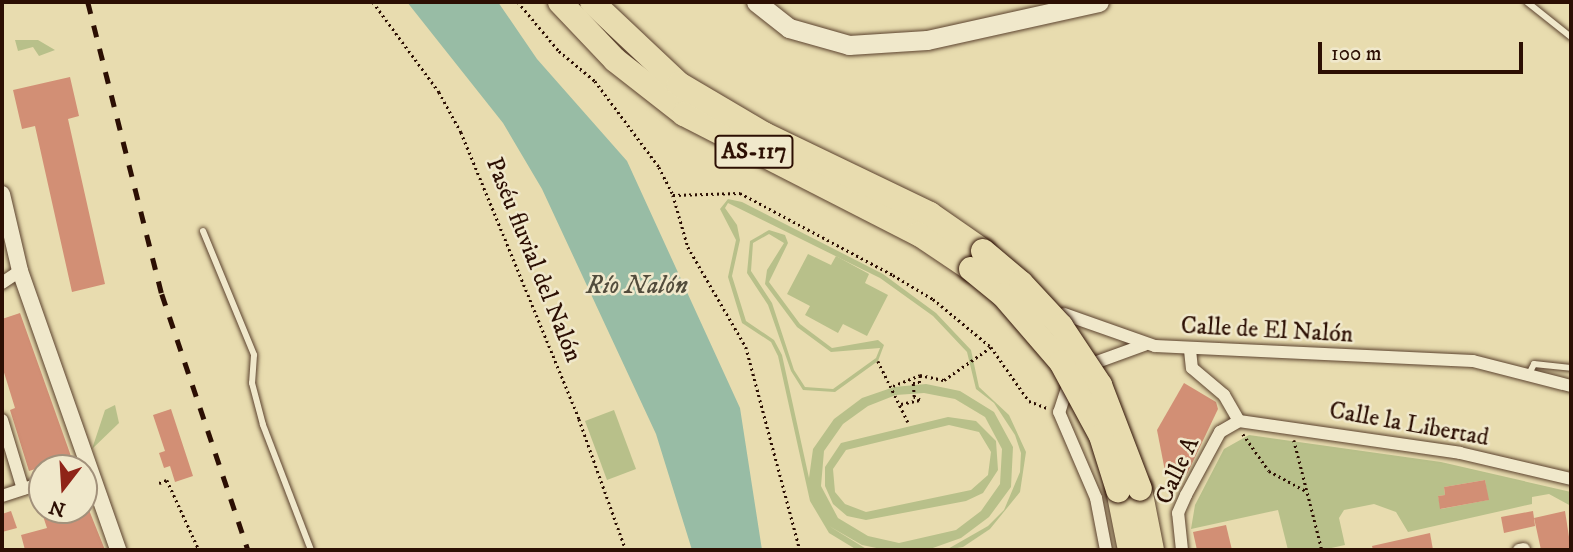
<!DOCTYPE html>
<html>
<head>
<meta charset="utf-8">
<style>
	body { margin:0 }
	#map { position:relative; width:1573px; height:552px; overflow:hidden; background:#e8dcaf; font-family:"IM FELL DW Pica",serif }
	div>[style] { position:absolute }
	.green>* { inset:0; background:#b8c08a }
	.water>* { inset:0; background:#98bca5 }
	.building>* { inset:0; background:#d28f75 }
	.path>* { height:2.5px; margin-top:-1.25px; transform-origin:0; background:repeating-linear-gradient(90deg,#2c0f03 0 2px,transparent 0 5.5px) }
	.roads { filter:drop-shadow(0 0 2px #5b422e) drop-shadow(0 0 2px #5b422e) }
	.service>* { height:6px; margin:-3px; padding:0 3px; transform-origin:3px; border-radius:3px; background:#f0e8cb }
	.minor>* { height:12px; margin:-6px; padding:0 6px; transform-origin:6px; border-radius:6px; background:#f0e8cb }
	.tertiary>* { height:16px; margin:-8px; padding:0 8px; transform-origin:8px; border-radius:8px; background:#f0e8cb }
	.secondary>* { height:19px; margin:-9.5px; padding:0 9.5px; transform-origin:9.5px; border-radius:9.5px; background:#f0e8cb }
	.motorway>* { height:24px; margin:-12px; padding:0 12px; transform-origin:12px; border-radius:12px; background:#e8dcaf }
	.rail>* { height:4.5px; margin-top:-2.25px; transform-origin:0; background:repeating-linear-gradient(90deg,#2c0f03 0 12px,transparent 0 24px) }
	.bridges { filter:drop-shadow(0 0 2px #2c0f03) drop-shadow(0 0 2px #2c0f03) }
	.motorway-bridge>* { height:24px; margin:-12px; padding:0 12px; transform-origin:12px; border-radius:12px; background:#e8dcaf }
	span { translate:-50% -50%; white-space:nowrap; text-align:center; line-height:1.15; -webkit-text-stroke:5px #f0e8cb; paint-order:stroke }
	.shield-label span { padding:2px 5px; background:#f0e8cb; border:2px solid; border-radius:5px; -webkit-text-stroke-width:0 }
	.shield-label { font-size:23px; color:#2c0f03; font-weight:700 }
	.street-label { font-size:24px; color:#2c0f03 }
	.water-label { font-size:26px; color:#524c3c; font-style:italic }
	.frame { position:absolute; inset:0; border:4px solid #2c0f03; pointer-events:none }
	.north { position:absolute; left:28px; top:454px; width:70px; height:70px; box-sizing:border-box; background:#f0e8cb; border:2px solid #a2917b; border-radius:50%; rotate:197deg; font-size:19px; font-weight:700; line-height:28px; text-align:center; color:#2c0f03 }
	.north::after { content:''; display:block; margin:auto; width:24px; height:32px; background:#8f2418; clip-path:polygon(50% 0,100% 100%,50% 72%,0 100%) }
	.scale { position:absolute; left:1318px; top:42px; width:205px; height:32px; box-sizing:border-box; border:4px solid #2c0f03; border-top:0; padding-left:9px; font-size:21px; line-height:24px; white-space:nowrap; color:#2c0f03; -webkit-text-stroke:5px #f0e8cb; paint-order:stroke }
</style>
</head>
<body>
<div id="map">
	<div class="green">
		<div style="clip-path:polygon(15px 40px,38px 40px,55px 50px,39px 56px,33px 47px,18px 51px)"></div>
		<div style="clip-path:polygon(evenodd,728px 199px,742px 202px,883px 274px,936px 313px,971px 350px,979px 387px,1009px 415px,1026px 452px,1020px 492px,990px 529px,963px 547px,946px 550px,988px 526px,1004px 510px,1020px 472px,1021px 453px,1015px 435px,994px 403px,976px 389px,967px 352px,933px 316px,880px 278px,728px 203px,725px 208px,737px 225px,740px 240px,732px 276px,746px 321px,774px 340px,782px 355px,809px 478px,813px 449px,834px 419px,862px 398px,894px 387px,926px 384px,960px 391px,994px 412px,1013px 447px,1011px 487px,989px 517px,961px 538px,930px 549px,886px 550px,862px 545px,829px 526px,868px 550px,857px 550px,829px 533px,810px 501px,778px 356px,771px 342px,742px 323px,728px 277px,736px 240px,720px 209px,728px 199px,924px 393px,955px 399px,985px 417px,1002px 449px,1000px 484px,981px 511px,956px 530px,899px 543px,868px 536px,838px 518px,821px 486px,824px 451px,843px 424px,868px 406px,896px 395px,924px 393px)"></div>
		<div style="clip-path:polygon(evenodd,769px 230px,785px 235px,788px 243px,769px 282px,800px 324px,832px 348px,878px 340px,884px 345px,878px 361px,835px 392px,803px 390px,791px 371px,768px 305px,747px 273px,750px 241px,769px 230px,769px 234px,784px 243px,767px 270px,765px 284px,797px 327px,831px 352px,880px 348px,876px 358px,833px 389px,805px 387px,794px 370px,772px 303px,751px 271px,753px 243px,769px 234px)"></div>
		<div style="clip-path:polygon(808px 254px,831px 265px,836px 256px,869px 274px,865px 283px,888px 295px,867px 336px,843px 324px,838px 333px,805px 315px,810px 306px,787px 294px)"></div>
		<div style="clip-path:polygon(115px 405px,119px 423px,92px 449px,105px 410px)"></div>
		<div style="clip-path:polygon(614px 410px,636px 469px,607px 480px,585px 421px)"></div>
		<div style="clip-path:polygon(evenodd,948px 417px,976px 421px,996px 441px,998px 470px,983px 493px,966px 501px,866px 520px,847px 516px,833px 504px,825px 486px,825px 467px,841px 443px,948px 417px,949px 425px,979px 432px,991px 452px,988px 475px,971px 490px,866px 512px,845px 504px,835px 492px,833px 469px,846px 450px,949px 425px)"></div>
		<div style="clip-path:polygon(evenodd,1249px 435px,1441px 462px,1571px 492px,1571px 506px,1549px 494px,1532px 497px,1532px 504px,1408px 532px,1396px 512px,1374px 504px,1344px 510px,1339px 518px,1345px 545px,1322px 550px,1288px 550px,1278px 510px,1191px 529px,1195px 505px,1224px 449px,1249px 435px,1485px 480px,1488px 500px,1441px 509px,1438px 496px,1445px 495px,1444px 487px,1485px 480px)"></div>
	</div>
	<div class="water">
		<div style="clip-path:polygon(407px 2px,498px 2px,537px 59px,627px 161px,740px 408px,762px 550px,692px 550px,656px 434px,542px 189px,503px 123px)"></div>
	</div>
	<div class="building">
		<div style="clip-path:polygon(70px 77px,79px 116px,68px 119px,105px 284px,72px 292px,35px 126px,22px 129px,13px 90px)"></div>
		<div style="clip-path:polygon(20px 313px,72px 459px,73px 464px,60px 468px,48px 465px,29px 471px,10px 410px,15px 408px,2px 366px,2px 319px)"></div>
		<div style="clip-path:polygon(1184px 383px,1216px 402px,1218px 409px,1187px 474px,1177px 478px,1165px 471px,1157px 430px)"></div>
		<div style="clip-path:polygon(171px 409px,193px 476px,175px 482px,170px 466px,164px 468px,159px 453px,165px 451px,153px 415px)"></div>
		<div style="clip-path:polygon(1485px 480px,1489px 500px,1440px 509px,1438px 496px,1445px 495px,1444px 487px)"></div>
		<div style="clip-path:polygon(41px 510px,89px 510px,105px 550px,25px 550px,21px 535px,47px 528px)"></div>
		<div style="clip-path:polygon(11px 511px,17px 528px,2px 532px,2px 514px)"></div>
		<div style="clip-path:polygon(1533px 511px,1535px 526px,1504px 533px,1501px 517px)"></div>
		<div style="clip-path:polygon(1565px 511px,1571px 550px,1541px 550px,1534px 518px)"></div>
		<div style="clip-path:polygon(1226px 525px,1232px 550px,1197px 550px,1193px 532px)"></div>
		<div style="clip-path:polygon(1430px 533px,1433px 550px,1373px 550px,1372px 546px)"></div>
	</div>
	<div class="path">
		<div style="left:373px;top:2px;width:112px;rotate:53.7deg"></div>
		<div style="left:439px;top:92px;width:46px;rotate:61.2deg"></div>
		<div style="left:461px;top:132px;width:310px;rotate:67.6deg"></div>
		<div style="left:579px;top:419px;width:139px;rotate:70.3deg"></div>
		<div style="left:518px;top:2px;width:64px;rotate:50.1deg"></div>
		<div style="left:559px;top:51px;width:47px;rotate:39.8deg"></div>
		<div style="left:595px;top:81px;width:107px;rotate:53.3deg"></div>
		<div style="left:659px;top:167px;width:31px;rotate:63deg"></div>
		<div style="left:673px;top:195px;width:54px;rotate:73.9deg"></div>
		<div style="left:688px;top:247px;width:116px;rotate:59.9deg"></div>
		<div style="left:746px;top:347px;width:210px;rotate:75.1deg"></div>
		<div style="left:673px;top:195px;width:67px;rotate:-1.7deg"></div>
		<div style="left:740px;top:193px;width:174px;rotate:28.2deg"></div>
		<div style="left:893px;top:275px;width:47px;rotate:31deg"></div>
		<div style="left:933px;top:299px;width:75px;rotate:39.6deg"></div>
		<div style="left:991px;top:347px;width:66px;rotate:54.9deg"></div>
		<div style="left:1029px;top:401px;width:19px;rotate:21deg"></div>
		<div style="left:878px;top:361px;width:68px;rotate:63.8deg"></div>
		<div style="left:893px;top:386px;width:29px;rotate:-22deg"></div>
		<div style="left:920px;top:375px;width:25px;rotate:12deg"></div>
		<div style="left:944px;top:380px;width:57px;rotate:-35.1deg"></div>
		<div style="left:901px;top:404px;width:19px;rotate:-12deg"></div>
		<div style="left:920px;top:400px;width:7px;rotate:-153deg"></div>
		<div style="left:914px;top:397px;width:14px;rotate:-94deg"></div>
		<div style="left:913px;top:383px;width:6px"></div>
		<div style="left:919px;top:383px;width:7px;rotate:-82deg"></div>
		<div style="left:1243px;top:434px;width:45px;rotate:54.9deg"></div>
		<div style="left:1269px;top:471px;width:42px;rotate:28.4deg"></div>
		<div style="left:1294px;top:440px;width:114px;rotate:75.7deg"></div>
		<div style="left:159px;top:483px;width:9px;rotate:-21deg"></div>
		<div style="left:167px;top:480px;width:77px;rotate:65.4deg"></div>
	</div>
	<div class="roads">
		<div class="service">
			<div style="left:1527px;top:2px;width:56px;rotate:38.5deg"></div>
			<div style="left:203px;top:231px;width:134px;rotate:67.6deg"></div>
			<div style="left:254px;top:355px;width:28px;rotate:94deg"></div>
			<div style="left:252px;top:383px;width:43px;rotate:75.3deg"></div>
			<div style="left:263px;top:425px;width:134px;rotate:69deg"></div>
			<div style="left:1529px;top:374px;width:11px;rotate:-63deg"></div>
			<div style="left:1534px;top:364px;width:37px;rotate:6deg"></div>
		</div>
		<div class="minor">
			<div style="left:2px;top:283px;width:22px;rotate:-34deg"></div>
			<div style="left:1064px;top:314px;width:96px;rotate:19.4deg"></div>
			<div style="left:1155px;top:346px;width:318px;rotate:2.7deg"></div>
			<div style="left:1473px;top:361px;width:101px;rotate:14.3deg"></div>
			<div style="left:1190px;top:350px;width:18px;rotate:84deg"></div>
			<div style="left:1192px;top:368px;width:42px;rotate:40.2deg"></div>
			<div style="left:1224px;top:395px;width:30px;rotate:60deg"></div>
			<div style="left:1086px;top:366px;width:62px;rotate:-19.9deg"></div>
			<div style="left:1070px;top:379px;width:35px;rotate:108deg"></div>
			<div style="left:1059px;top:412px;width:94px;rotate:66.7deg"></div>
			<div style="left:1096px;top:498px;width:53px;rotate:79.1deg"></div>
			<div style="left:2px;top:420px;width:72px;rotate:73.1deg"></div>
			<div style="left:2px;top:496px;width:42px;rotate:-18deg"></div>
			<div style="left:1182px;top:550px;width:37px;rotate:-96deg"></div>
			<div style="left:1178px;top:513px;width:20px;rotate:-66deg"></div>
			<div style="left:1186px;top:495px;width:72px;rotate:-61.6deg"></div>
			<div style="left:1220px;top:432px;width:22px;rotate:-30deg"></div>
			<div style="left:1239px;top:421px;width:223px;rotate:8.2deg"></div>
			<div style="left:1460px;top:453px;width:114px;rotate:13.2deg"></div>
			<div style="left:1519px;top:550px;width:5px;rotate:-11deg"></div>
		</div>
		<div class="tertiary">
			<div style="left:2px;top:194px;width:79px;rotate:76.8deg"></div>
			<div style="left:20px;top:271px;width:296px;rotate:70.6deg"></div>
		</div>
		<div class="secondary">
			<div style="left:756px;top:2px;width:42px;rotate:38.2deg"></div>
			<div style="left:789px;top:28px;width:62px;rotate:15.8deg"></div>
			<div style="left:849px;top:45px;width:78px;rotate:-3.7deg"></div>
			<div style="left:927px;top:40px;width:176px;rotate:-12.5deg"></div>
		</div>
		<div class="motorway">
			<div style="left:560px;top:2px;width:80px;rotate:46.5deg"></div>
			<div style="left:615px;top:60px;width:88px;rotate:38deg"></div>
			<div style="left:684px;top:114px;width:264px;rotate:27.1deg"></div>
			<div style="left:919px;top:234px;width:63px;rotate:33.9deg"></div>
			<div style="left:592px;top:2px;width:120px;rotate:43.3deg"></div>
			<div style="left:679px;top:84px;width:99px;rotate:30.5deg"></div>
			<div style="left:764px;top:134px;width:184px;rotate:25.7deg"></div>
			<div style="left:930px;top:214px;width:65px;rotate:34.9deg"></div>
			<div style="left:1140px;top:489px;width:62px;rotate:78.9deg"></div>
			<div style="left:1118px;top:490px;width:61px;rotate:78.7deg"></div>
		</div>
	</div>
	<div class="rail">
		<div style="left:88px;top:2px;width:301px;rotate:75.8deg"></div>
		<div style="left:162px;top:294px;width:270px;rotate:71.4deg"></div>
	</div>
	<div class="bridges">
		<div class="motorway-bridge">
			<div style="left:983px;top:251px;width:50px;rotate:40.1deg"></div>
			<div style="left:1021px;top:283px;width:59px;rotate:47.1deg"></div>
			<div style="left:1061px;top:326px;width:71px;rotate:56.5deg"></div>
			<div style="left:1100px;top:385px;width:111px;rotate:69deg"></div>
			<div style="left:971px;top:269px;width:41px;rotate:39.1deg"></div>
			<div style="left:1003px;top:295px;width:89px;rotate:49.1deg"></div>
			<div style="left:1061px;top:362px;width:84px;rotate:61.6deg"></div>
			<div style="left:1101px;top:436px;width:57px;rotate:72.5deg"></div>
		</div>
	</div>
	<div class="shield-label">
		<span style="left:754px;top:152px">AS-117</span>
	</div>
	<div class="street-label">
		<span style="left:533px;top:260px;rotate:68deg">Paséu fluvial del Nalón</span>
		<span style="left:1267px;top:331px;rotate:3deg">Calle de El Nalón</span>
		<span style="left:1409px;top:425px;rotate:10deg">Calle la Libertad</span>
		<span style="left:1178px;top:471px;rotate:-65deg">Calle A</span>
	</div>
	<div class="water-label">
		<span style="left:637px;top:286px">Río Nalón</span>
	</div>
	<div class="frame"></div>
	<div class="north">N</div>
	<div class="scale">100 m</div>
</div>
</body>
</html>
